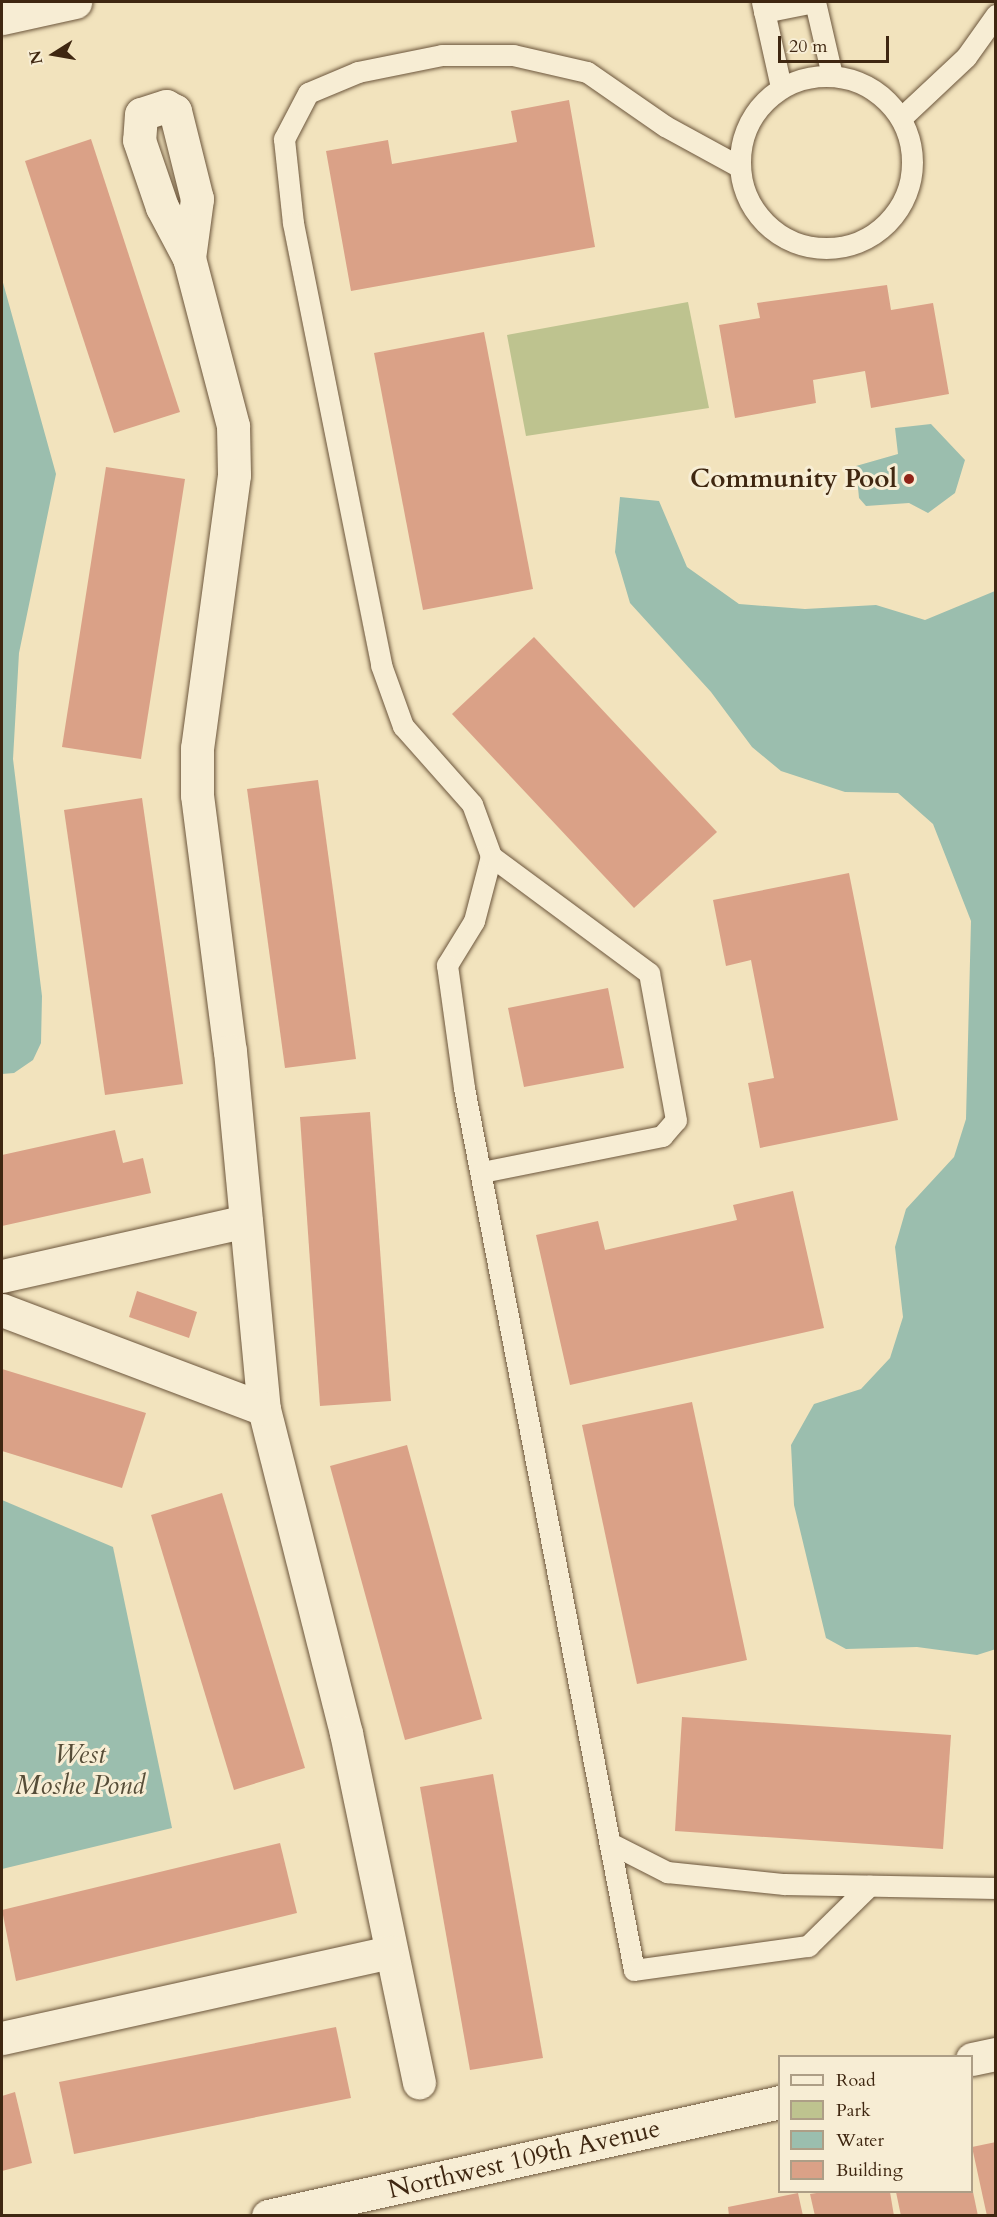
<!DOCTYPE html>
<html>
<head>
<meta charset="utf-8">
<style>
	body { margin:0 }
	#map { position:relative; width:997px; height:2217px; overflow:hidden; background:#f2e3bd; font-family:Cardo,serif }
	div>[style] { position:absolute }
	.green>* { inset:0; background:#bec38f }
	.water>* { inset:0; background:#9bbeae }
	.building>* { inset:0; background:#daa187 }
	.roads { filter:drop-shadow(0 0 2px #6c563c) drop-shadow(0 0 2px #6c563c) }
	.lane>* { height:21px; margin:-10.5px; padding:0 10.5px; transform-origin:10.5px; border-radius:10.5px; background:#f7edd4 }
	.lane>.ring { margin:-10.5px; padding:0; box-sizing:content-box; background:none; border:21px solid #f7edd4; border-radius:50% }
	.street>* { height:33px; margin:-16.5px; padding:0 16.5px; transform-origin:16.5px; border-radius:16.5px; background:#f7edd4 }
	.secondary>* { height:33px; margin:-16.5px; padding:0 16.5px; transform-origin:16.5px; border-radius:16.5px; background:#f7edd4 }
	.dots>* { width:16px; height:16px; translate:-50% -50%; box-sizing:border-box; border:3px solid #f7edd4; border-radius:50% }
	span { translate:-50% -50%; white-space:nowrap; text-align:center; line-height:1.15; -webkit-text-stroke:6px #f7edd4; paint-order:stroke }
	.poi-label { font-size:26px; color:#3f2711; font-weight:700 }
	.right { translate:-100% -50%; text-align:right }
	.street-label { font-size:26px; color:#3f2711 }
	.water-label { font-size:27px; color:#564d38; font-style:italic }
	.frame { position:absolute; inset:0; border:3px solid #3f2711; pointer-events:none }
	.legend { position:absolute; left:778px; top:2055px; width:195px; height:138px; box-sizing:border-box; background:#f7edd4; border:2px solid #ad9e86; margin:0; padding:8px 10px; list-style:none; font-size:18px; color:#3f2711 }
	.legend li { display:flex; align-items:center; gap:12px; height:30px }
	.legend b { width:30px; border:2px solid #ad9e86 }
	.north { position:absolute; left:24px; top:24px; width:60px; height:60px; -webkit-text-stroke:4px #f7edd4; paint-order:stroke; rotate:259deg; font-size:16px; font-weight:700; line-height:24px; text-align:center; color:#3f2711 }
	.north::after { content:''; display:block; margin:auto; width:21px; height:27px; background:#3f2711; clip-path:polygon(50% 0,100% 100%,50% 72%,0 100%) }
	.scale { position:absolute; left:778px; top:36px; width:111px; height:27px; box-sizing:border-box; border:3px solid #3f2711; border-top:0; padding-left:8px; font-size:18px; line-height:21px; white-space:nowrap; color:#3f2711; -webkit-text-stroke:4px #f7edd4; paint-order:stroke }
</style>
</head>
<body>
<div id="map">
	<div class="green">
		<div style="clip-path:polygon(688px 302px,709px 408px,526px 436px,507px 335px)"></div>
	</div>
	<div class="water">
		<div style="clip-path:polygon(2px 279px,56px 474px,19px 653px,13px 759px,42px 996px,41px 1043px,33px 1060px,14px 1073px,2px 1074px)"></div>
		<div style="clip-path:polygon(931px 424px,965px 460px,955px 493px,928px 513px,909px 503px,866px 506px,859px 498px,856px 466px,898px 454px,895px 428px)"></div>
		<div style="clip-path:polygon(620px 497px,659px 501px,687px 567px,739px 604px,805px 609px,876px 605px,925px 620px,995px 591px,996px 1649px,977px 1655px,917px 1647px,846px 1649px,826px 1638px,794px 1505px,791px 1445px,814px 1404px,861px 1389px,890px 1358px,903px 1317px,895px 1247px,906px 1209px,954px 1157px,966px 1119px,971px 921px,933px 824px,898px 793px,845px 792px,781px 771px,752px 747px,711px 692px,630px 603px,615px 552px)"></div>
		<div style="clip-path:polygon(2px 1500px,113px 1547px,172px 1828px,2px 1869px)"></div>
	</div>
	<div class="building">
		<div style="clip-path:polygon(569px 100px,595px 247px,351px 291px,326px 151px,388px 140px,392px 164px,517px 142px,511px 111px)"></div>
		<div style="clip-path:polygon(91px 139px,180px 412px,114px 433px,25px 161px)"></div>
		<div style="clip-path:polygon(887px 285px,891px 310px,933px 303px,949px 394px,871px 408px,865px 371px,813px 380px,816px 403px,735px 418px,719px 325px,760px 318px,757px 303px)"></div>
		<div style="clip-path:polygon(484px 332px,533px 589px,423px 610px,374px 353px)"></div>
		<div style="clip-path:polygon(106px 467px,185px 479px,141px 759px,62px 747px)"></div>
		<div style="clip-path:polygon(534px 637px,717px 832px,634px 908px,452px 714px)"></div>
		<div style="clip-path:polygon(318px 780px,356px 1059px,285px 1068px,247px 789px)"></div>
		<div style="clip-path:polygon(142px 798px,183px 1084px,105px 1095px,64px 810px)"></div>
		<div style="clip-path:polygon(849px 873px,898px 1120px,760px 1148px,748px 1083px,774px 1078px,751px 960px,726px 966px,713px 900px)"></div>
		<div style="clip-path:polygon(608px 988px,624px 1068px,524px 1087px,508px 1008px)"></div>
		<div style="clip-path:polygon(370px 1112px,391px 1401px,320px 1406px,300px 1117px)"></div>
		<div style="clip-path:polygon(115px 1130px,123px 1163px,143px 1158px,151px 1193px,2px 1226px,2px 1155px)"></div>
		<div style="clip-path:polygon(793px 1191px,824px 1328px,570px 1385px,536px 1235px,598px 1221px,605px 1250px,737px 1220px,733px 1205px)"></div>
		<div style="clip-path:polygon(137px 1291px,197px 1312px,189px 1338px,129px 1317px)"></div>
		<div style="clip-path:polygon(2px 1369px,146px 1413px,122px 1488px,2px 1451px)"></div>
		<div style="clip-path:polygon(692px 1402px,747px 1660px,637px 1684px,582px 1425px)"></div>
		<div style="clip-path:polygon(407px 1445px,482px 1719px,405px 1740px,330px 1466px)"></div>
		<div style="clip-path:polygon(222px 1493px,305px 1768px,234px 1790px,151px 1515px)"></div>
		<div style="clip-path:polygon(682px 1717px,951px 1735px,943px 1849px,675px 1831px)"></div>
		<div style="clip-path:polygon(493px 1774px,543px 2058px,470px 2070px,420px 1787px)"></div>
		<div style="clip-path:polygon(280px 1843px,297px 1913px,16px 1981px,2px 1910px)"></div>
		<div style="clip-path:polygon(336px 2027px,351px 2098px,74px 2154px,59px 2082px)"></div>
		<div style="clip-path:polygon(15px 2092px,32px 2163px,2px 2171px,2px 2096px)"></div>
		<div style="clip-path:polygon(996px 2142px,996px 2216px,987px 2216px,972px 2147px)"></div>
		<div style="clip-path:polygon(823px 2192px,890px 2192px,894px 2216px,815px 2216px,810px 2194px)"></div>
		<div style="clip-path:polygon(896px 2192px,973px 2192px,978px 2216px,901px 2216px)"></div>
		<div style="clip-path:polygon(798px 2193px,803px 2216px,729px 2216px,728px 2207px)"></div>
	</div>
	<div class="roads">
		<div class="lane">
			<div style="left:762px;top:2px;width:87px;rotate:77.4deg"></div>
			<div style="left:815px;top:2px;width:75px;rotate:76.9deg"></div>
			<div style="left:764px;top:12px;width:51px;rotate:-11.3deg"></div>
			<div class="ring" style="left:740px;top:76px;width:151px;height:151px"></div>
			<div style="left:901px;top:118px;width:89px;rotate:-43.2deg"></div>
			<div style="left:966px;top:57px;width:52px;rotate:-54.5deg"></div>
			<div style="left:740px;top:167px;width:85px;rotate:-151.3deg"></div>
			<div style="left:665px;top:126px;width:95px;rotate:-145.3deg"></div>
			<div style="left:587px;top:72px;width:76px;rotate:-167.1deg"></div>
			<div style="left:513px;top:55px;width:71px;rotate:180deg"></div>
			<div style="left:442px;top:55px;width:86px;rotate:168.6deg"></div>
			<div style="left:358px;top:72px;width:54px;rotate:157.2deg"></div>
			<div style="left:308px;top:93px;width:52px;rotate:117.6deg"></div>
			<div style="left:284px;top:139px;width:84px;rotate:83.9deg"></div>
			<div style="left:293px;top:223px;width:451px;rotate:78.7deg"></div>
			<div style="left:381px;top:665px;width:65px;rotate:70.2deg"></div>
			<div style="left:403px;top:726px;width:104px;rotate:48.5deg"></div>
			<div style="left:472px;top:804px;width:55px;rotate:69.9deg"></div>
			<div style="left:491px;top:856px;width:67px;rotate:104.7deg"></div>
			<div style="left:474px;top:921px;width:52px;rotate:121.5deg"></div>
			<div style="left:447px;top:965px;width:124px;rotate:82.1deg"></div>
			<div style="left:464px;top:1088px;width:898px;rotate:79.09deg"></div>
			<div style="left:634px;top:1970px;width:176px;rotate:-7.9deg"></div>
			<div style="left:808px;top:1946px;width:86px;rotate:-44.5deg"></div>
			<div style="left:482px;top:1172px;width:184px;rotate:-11.3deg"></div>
			<div style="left:662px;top:1136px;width:21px;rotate:-49deg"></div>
			<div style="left:676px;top:1120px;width:149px;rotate:-100.4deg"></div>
			<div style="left:649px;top:973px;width:197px;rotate:-143.5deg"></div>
			<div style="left:612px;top:1844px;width:62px;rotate:27deg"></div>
			<div style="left:667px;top:1872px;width:118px;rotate:5.9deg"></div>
			<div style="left:784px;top:1884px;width:212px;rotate:1.1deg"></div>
		</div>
		<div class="street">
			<div style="left:189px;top:258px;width:60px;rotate:-82.3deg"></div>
			<div style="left:197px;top:199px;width:91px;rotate:-104deg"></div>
			<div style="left:175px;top:111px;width:10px;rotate:-151deg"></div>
			<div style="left:166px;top:106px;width:26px;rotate:162deg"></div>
			<div style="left:141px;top:114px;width:26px;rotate:94deg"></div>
			<div style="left:139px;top:140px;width:71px;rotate:71.1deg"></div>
			<div style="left:162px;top:207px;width:58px;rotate:62.1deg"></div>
			<div style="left:189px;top:258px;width:174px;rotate:75.3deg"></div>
			<div style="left:233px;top:426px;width:49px;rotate:88.8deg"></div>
			<div style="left:234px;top:475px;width:275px;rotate:97.7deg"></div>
			<div style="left:197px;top:748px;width:47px;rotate:90deg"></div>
			<div style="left:197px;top:795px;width:258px;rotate:82.7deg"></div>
			<div style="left:230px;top:1051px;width:360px;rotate:84.6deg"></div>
			<div style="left:264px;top:1409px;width:334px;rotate:75.8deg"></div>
			<div style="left:346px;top:1733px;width:357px;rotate:78.2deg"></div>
			<div style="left:2px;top:1276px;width:250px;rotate:-12.7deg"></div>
			<div style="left:2px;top:1310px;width:280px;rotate:20.7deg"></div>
			<div style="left:2px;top:2038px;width:398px;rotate:-12.5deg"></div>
		</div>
		<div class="secondary">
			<div style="left:2px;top:18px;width:75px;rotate:-12.4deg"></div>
			<div style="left:972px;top:2059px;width:25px;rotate:-12deg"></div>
			<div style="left:268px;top:2216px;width:525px;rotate:-12.55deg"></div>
		</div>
	</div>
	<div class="dots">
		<div style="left:909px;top:479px;background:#8f2418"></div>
	</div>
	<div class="poi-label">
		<span class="right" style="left:897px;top:479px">Community Pool</span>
	</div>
	<div class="street-label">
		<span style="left:524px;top:2159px;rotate:-13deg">Northwest 109th Avenue</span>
	</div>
	<div class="water-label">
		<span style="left:80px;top:1770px">West<br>Moshe Pond</span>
	</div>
	<div class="frame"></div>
	<ul class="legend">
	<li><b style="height:8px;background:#f7edd4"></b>Road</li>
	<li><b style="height:16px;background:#bec38f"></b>Park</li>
	<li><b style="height:16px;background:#9bbeae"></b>Water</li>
	<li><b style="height:16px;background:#daa187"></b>Building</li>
	</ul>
	<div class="north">N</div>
	<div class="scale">20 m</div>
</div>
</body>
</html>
